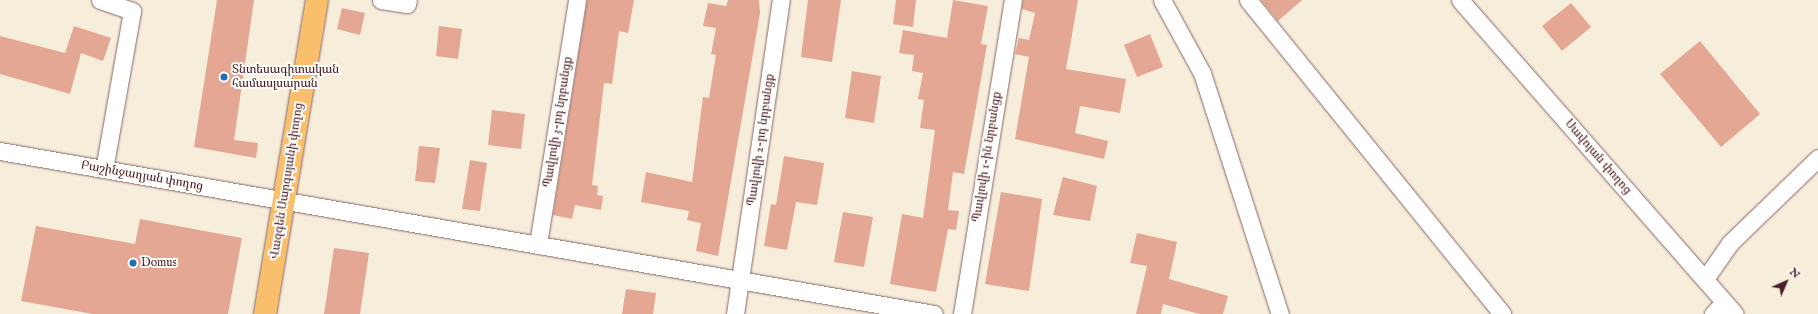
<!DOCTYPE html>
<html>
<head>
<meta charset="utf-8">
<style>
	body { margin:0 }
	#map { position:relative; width:1818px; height:314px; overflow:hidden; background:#f7eddb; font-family:"IM FELL English","Noto Serif Armenian",serif }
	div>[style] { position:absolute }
	.building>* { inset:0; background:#e4a793 }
	.roads { filter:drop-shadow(0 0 1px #876769) drop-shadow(0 0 1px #876769) }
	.minor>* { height:17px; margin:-8.5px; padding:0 8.5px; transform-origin:8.5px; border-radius:8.5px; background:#fff }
	.trunk>* { height:22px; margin:-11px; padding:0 11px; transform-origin:11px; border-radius:11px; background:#f9bf6d }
	.dots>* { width:11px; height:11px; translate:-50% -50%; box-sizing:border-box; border:2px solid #fdfcf7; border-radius:50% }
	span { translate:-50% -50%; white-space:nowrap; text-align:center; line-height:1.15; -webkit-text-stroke:4px #fdfcf7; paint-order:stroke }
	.poi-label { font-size:12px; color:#4a1f2b }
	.left { translate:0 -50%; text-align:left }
	.street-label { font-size:12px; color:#4a1f2b }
	.north { position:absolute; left:1766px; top:262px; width:40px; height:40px; -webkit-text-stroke:3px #fdfcf7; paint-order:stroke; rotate:45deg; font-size:11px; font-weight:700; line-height:16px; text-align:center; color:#4a1f2b }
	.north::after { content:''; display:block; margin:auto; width:14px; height:18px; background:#4a1f2b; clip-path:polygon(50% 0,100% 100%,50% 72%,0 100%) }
</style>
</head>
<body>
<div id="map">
	<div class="building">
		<div style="clip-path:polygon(217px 0,254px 0,234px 140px,258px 143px,256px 158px,194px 147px)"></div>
		<div style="clip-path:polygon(587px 0,634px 0,628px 33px,619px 31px,612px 84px,604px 83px,592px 185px,598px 186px,597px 195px,603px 196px,601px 210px,575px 205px,572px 219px,553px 215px)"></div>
		<div style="clip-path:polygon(728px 0,759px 0,760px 13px,718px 256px,696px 251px,701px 223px,687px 220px,689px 211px,641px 202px,646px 172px,692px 182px,703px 97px,709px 98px,716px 55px,711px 54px,716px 28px,703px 26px,708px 3px,726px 6px)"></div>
		<div style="clip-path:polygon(808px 0,841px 0,832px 62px,801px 57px)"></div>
		<div style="clip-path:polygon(896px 0,916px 0,913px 27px,893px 24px)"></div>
		<div style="clip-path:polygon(953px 0,988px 6px,981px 44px,987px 45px,964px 174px,953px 172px,948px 210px,959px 211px,956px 230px,948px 229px,936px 292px,890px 284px,902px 214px,923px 218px,935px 130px,920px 128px,924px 100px,918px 99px,923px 73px,912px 71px,914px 55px,899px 53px,903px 30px,947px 38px)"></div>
		<div style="clip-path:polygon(1023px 0,1078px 0,1066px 69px,1126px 79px,1120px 113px,1080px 106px,1075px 133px,1108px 141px,1104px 159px,1015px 139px,1029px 57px,1015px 54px,1019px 38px,1029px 40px,1035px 13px,1022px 9px)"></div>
		<div style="clip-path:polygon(1261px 0,1302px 0,1278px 21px)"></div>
		<div style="clip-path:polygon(1571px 3px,1591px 27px,1562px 51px,1542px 26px)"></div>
		<div style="clip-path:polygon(342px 8px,365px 13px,360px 35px,337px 29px)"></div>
		<div style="clip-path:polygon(74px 26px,111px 38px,103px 61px,81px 53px,70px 94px,0 74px,0 36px,65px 53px)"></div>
		<div style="clip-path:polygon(439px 26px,462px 29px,458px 59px,436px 56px)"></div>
		<div style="clip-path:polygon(1150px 34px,1163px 67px,1137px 77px,1124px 45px)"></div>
		<div style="clip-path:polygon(1700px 41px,1760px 114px,1721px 147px,1660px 74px)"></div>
		<div style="clip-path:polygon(852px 71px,881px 76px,874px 123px,845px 118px)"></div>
		<div style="clip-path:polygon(492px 110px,525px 114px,521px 149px,488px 145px)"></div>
		<div style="clip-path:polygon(419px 146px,440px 148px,435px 183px,415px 181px)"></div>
		<div style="clip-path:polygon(784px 156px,824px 163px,817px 205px,796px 202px,787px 250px,764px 246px,771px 204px,776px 205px)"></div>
		<div style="clip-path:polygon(470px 160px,487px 163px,480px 211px,462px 209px)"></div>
		<div style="clip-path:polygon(1063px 177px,1097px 186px,1090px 221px,1053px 215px)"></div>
		<div style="clip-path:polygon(1001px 192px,1042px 199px,1029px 291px,985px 284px)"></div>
		<div style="clip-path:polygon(843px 212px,873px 217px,864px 267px,834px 262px)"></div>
		<div style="clip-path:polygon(140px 219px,242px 238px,228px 314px,93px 314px,21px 301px,36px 226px,135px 244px)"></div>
		<div style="clip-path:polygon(1137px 233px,1177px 242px,1169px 279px,1228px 296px,1223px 314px,1199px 314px,1163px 304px,1161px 314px,1136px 314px,1147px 266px,1130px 263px)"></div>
		<div style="clip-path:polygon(334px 248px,369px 253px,360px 314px,324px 314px)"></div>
		<div style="clip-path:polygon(626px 289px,656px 293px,653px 314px,622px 314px)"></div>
	</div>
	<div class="roads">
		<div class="minor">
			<div style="left:100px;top:0;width:34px;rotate:19deg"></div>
			<div style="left:132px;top:11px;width:160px;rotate:100deg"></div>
			<div style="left:381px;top:0;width:26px;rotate:9deg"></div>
			<div style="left:407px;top:4px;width:4px;rotate:-76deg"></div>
			<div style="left:1162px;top:0;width:83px;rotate:61.3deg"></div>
			<div style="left:1202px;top:73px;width:253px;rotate:72.1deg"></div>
			<div style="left:1248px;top:0;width:404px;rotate:51deg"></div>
			<div style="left:1460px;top:0;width:417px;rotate:48.8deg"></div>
			<div style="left:0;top:151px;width:948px;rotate:9.9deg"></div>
			<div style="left:538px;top:244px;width:247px;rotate:-80.9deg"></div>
			<div style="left:1705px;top:279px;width:44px;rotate:-55.2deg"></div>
			<div style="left:1730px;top:243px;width:122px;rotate:-44deg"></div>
			<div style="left:735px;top:314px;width:317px;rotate:-81.7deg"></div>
			<div style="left:962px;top:314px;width:318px;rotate:-80.8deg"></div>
			<div style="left:1713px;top:314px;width:16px;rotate:-47deg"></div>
		</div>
		<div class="trunk">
			<div style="left:265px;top:314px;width:318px;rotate:-80.6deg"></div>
		</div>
	</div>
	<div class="dots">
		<div style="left:224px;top:77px;background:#1f6fb2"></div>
		<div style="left:133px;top:263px;background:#1f6fb2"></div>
	</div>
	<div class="poi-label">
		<span class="left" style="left:232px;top:77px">Տնտեսագիտական<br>համասլսարան</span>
		<span class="left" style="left:141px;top:263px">Domus</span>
	</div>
	<div class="street-label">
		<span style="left:558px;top:122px;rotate:-81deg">Պավլովի 3-րդ նրբանցք</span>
		<span style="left:761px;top:140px;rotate:-82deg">Պավլովի 2-րդ նրբանցք</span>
		<span style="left:987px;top:157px;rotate:-81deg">Պավլովի 1-ին նրբանցք</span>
		<span style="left:1598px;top:157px;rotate:49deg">Սավոյան փողոց</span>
		<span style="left:142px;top:176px;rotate:10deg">Բաշինջաղյան փողոց</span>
		<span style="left:287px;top:181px;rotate:-81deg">Վազգեն Սարգսյանի փողոց</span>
	</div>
	<div class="north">N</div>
</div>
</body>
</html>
